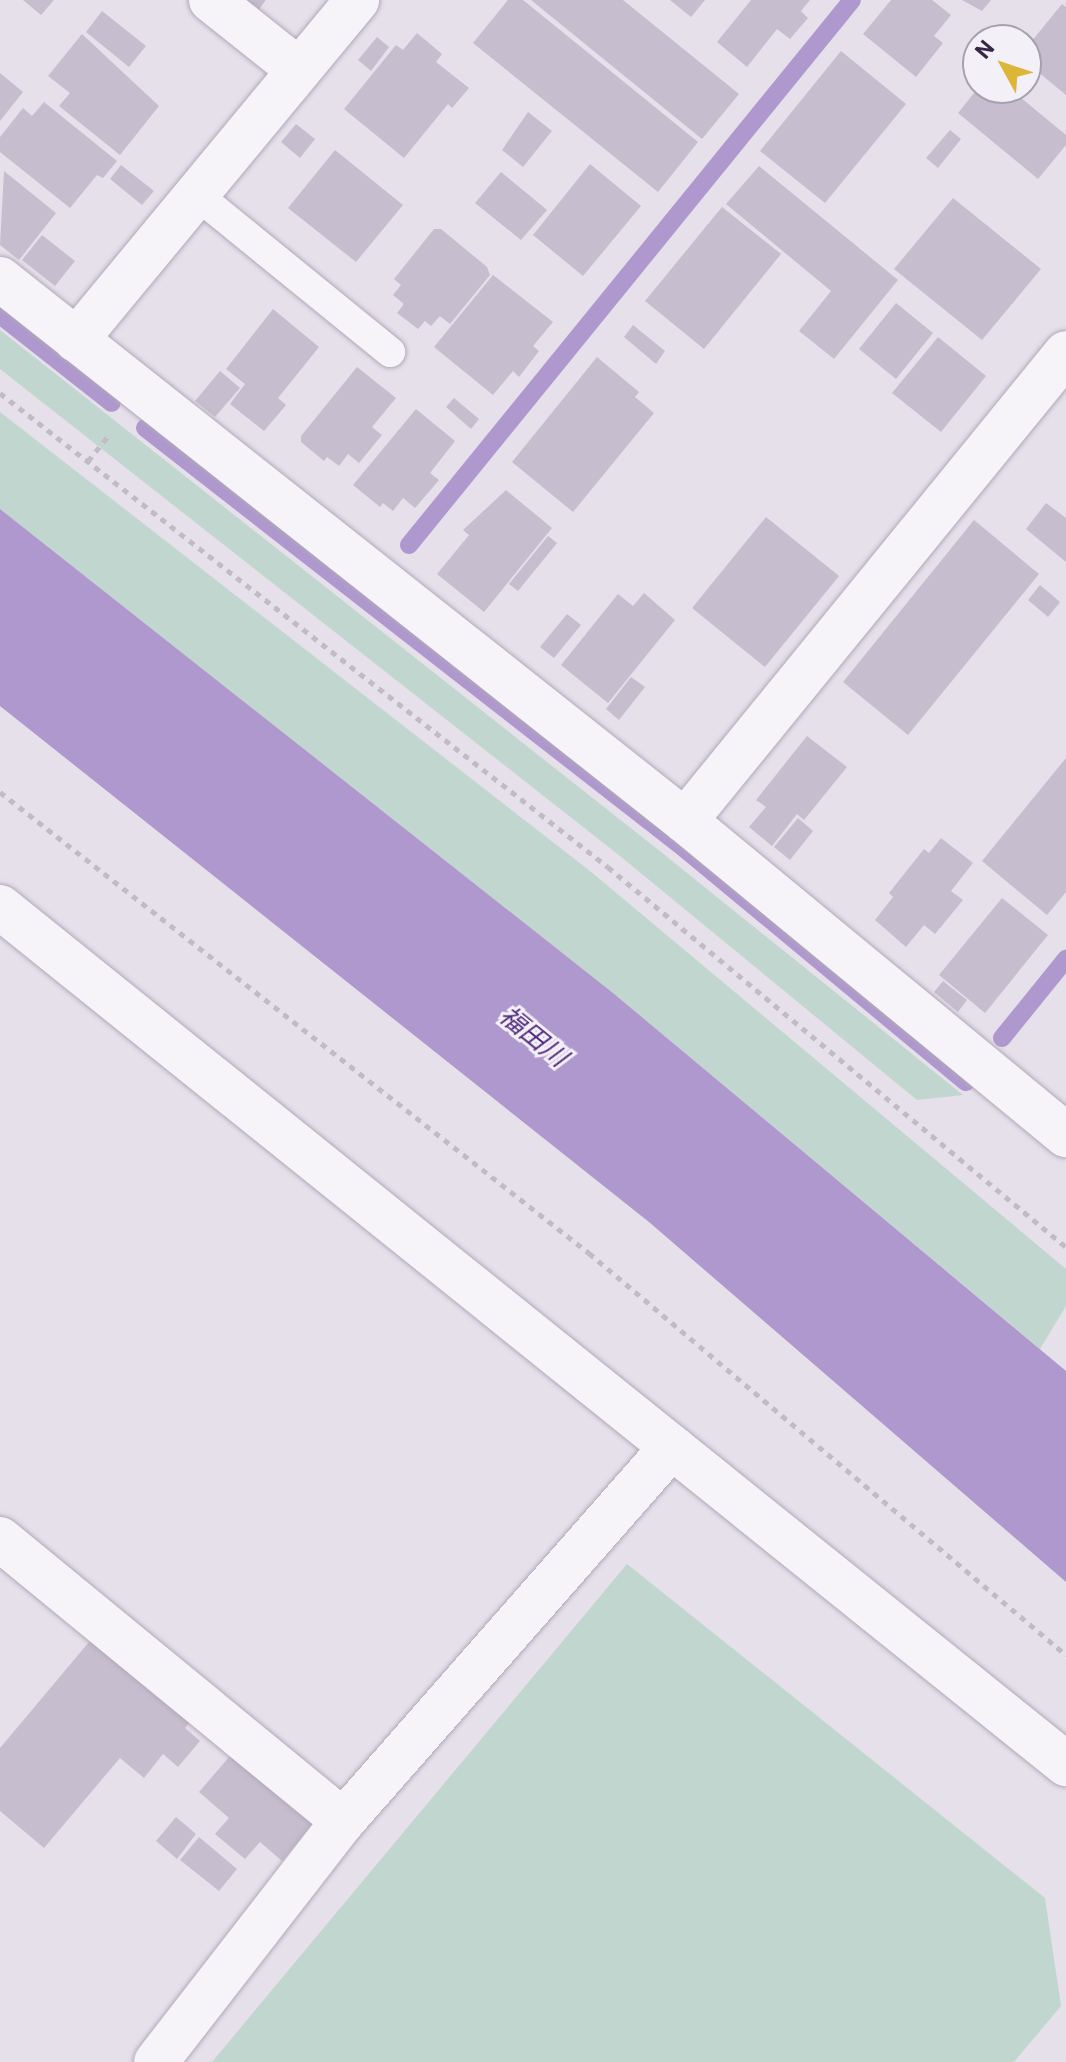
<!DOCTYPE html>
<html>
<head>
<meta charset="utf-8">
<style>
	body { margin:0 }
	#map { position:relative; width:1066px; height:2062px; overflow:hidden; background:#e6e0eb; font-family:Roboto,"Noto Sans JP",sans-serif }
	div>[style] { position:absolute }
	.green>* { inset:0; background:#c1d6ce }
	.water>* { inset:0; background:#af98ce }
	.stream>* { height:18px; margin:-9px; padding:0 9px; transform-origin:9px; border-radius:9px; background:#af98ce }
	.building>* { inset:0; background:#c6bdce }
	.path>* { height:5px; margin-top:-2.5px; transform-origin:0; background:repeating-linear-gradient(90deg,#c1bbc6 0 6px,transparent 0 12px) }
	.roads { filter:drop-shadow(0 0 2px #b2a8b9) drop-shadow(0 0 2px #b2a8b9) }
	.service>* { height:30px; margin:-15px; padding:0 15px; transform-origin:15px; border-radius:15px; background:#f6f4f8 }
	.minor>* { height:44px; margin:-22px; padding:0 22px; transform-origin:22px; border-radius:22px; background:#f6f4f8 }
	span { translate:-50% -50%; white-space:nowrap; text-align:center; line-height:1.15; -webkit-text-stroke:6px #f4f0f8; paint-order:stroke }
	.water-label { font-size:26px; color:#522d7d; font-style:italic }
	.north { position:absolute; left:962px; top:24px; width:80px; height:80px; box-sizing:border-box; background:#f4f0f8; border:2px solid #a8a0b0; border-radius:50%; rotate:310deg; font-size:22px; font-weight:700; line-height:32px; text-align:center; color:#372744 }
	.north::after { content:''; display:block; margin:auto; width:28px; height:36px; background:#dcb639; clip-path:polygon(50% 0,100% 100%,50% 72%,0 100%) }
</style>
</head>
<body>
<div id="map">
	<div class="green">
		<div style="clip-path:polygon(0 330px,661px 852px,963px 1095px,917px 1100px,620px 856px,0 369px)"></div>
		<div style="clip-path:polygon(0 412px,590px 871px,1066px 1269px,1066px 1306px,1040px 1349px,613px 993px,0 509px)"></div>
		<div style="clip-path:polygon(627px 1564px,1045px 1898px,1061px 2006px,1014px 2062px,212px 2062px)"></div>
	</div>
	<div class="water">
		<div style="clip-path:polygon(0 509px,613px 993px,1066px 1371px,1066px 1582px,649px 1222px,0 706px)"></div>
	</div>
	<div class="stream">
		<div style="left:0;top:315px;width:142px;rotate:38.2deg"></div>
		<div style="left:145px;top:428px;width:685px;rotate:37.94deg"></div>
		<div style="left:685px;top:849px;width:365px;rotate:39.7deg"></div>
		<div style="left:409px;top:545px;width:702px;rotate:-50.89deg"></div>
		<div style="left:1002px;top:1038px;width:102px;rotate:-51deg"></div>
	</div>
	<div class="building">
		<div style="clip-path:polygon(23px 0,54px 0,41px 15px)"></div>
		<div style="clip-path:polygon(247px 0,266px 0,259px 9px)"></div>
		<div style="clip-path:polygon(508px 0,523px 0,698px 142px,658px 192px,473px 43px)"></div>
		<div style="clip-path:polygon(531px 0,623px 0,739px 94px,702px 139px)"></div>
		<div style="clip-path:polygon(670px 0,705px 0,691px 17px)"></div>
		<div style="clip-path:polygon(751px 0,810px 0,801px 11px,808px 18px,790px 39px,777px 29px,747px 67px,717px 42px)"></div>
		<div style="clip-path:polygon(891px 0,932px 0,951px 15px,934px 36px,943px 43px,916px 77px,863px 34px)"></div>
		<div style="clip-path:polygon(962px 0,991px 0,982px 11px)"></div>
		<div style="clip-path:polygon(1062px 4px,1066px 7px,1066px 95px,1026px 62px,1026px 48px)"></div>
		<div style="clip-path:polygon(102px 11px,146px 46px,129px 67px,86px 32px)"></div>
		<div style="clip-path:polygon(417px 33px,442px 54px,436px 62px,469px 88px,452px 108px,448px 104px,404px 158px,344px 109px,396px 45px,403px 50px)"></div>
		<div style="clip-path:polygon(82px 34px,159px 106px,120px 155px,59px 106px,70px 93px,48px 76px)"></div>
		<div style="clip-path:polygon(377px 37px,389px 47px,371px 71px,358px 60px)"></div>
		<div style="clip-path:polygon(841px 51px,906px 104px,825px 203px,760px 151px)"></div>
		<div style="clip-path:polygon(0 73px,23px 92px,0 121px)"></div>
		<div style="clip-path:polygon(978px 88px,1009px 88px,1066px 135px,1066px 145px,1038px 179px,958px 113px)"></div>
		<div style="clip-path:polygon(44px 102px,117px 161px,103px 178px,97px 175px,70px 208px,0 152px,0 137px,23px 108px,32px 116px)"></div>
		<div style="clip-path:polygon(528px 112px,552px 131px,523px 167px,502px 150px)"></div>
		<div style="clip-path:polygon(296px 124px,315px 139px,300px 158px,281px 142px)"></div>
		<div style="clip-path:polygon(950px 130px,961px 139px,938px 168px,926px 158px)"></div>
		<div style="clip-path:polygon(335px 150px,403px 205px,356px 262px,288px 208px)"></div>
		<div style="clip-path:polygon(590px 164px,641px 206px,583px 276px,533px 235px)"></div>
		<div style="clip-path:polygon(121px 165px,154px 191px,142px 205px,110px 179px)"></div>
		<div style="clip-path:polygon(759px 166px,898px 280px,834px 359px,799px 331px,831px 291px,726px 204px)"></div>
		<div style="clip-path:polygon(4px 171px,56px 213px,19px 260px,0 245px)"></div>
		<div style="clip-path:polygon(501px 172px,547px 210px,521px 240px,475px 203px)"></div>
		<div style="clip-path:polygon(953px 198px,1041px 269px,982px 340px,894px 269px)"></div>
		<div style="clip-path:polygon(722px 207px,781px 254px,704px 349px,645px 301px)"></div>
		<div style="clip-path:polygon(434px 229px,441px 229px,487px 267px,490px 275px,450px 324px,440px 316px,431px 326px,425px 321px,418px 329px,397px 313px,404px 304px,393px 295px,401px 285px,394px 279px)"></div>
		<div style="clip-path:polygon(42px 235px,75px 261px,55px 286px,22px 260px)"></div>
		<div style="clip-path:polygon(493px 275px,553px 322px,533px 346px,539px 351px,519px 377px,513px 371px,493px 395px,434px 347px)"></div>
		<div style="clip-path:polygon(896px 303px,933px 333px,896px 379px,859px 349px)"></div>
		<div style="clip-path:polygon(273px 309px,319px 347px,278px 398px,286px 405px,264px 431px,230px 404px,245px 384px,226px 369px)"></div>
		<div style="clip-path:polygon(633px 325px,665px 351px,656px 364px,624px 337px)"></div>
		<div style="clip-path:polygon(938px 337px,986px 376px,941px 432px,892px 393px)"></div>
		<div style="clip-path:polygon(597px 357px,639px 392px,635px 397px,654px 413px,573px 512px,512px 462px)"></div>
		<div style="clip-path:polygon(357px 367px,396px 398px,372px 427px,382px 435px,359px 463px,348px 454px,339px 466px,327px 457px,324px 461px,301px 442px,301px 436px)"></div>
		<div style="clip-path:polygon(220px 371px,240px 388px,215px 417px,195px 401px)"></div>
		<div style="clip-path:polygon(454px 398px,479px 419px,471px 429px,446px 407px)"></div>
		<div style="clip-path:polygon(416px 409px,455px 441px,430px 473px,439px 480px,415px 508px,403px 498px,393px 511px,383px 503px,380px 507px,353px 485px)"></div>
		<div style="clip-path:polygon(506px 490px,552px 528px,484px 612px,437px 574px,469px 535px,463px 530px)"></div>
		<div style="clip-path:polygon(1046px 503px,1066px 518px,1066px 562px,1026px 529px)"></div>
		<div style="clip-path:polygon(766px 517px,839px 576px,765px 667px,692px 608px)"></div>
		<div style="clip-path:polygon(974px 520px,1039px 574px,908px 735px,843px 682px)"></div>
		<div style="clip-path:polygon(548px 536px,557px 543px,518px 591px,509px 584px)"></div>
		<div style="clip-path:polygon(1040px 585px,1060px 602px,1048px 617px,1028px 600px)"></div>
		<div style="clip-path:polygon(644px 593px,675px 620px,608px 703px,561px 665px,618px 594px,633px 606px)"></div>
		<div style="clip-path:polygon(567px 614px,581px 625px,554px 658px,540px 647px)"></div>
		<div style="clip-path:polygon(631px 677px,645px 687px,619px 720px,606px 709px)"></div>
		<div style="clip-path:polygon(807px 736px,847px 767px,804px 820px,797px 814px,772px 846px,749px 827px,766px 807px,756px 800px)"></div>
		<div style="clip-path:polygon(1066px 758px,1066px 892px,1047px 915px,982px 861px)"></div>
		<div style="clip-path:polygon(798px 818px,813px 831px,790px 860px,774px 847px)"></div>
		<div style="clip-path:polygon(941px 838px,973px 863px,951px 891px,963px 900px,935px 934px,924px 925px,906px 947px,875px 920px,893px 897px,889px 893px,924px 849px,929px 853px)"></div>
		<div style="clip-path:polygon(1002px 898px,1048px 935px,985px 1013px,939px 975px)"></div>
		<div style="clip-path:polygon(943px 981px,967px 1000px,958px 1012px,934px 992px)"></div>
		<div style="clip-path:polygon(94px 1636px,193px 1719px,185px 1728px,200px 1741px,178px 1767px,163px 1754px,144px 1778px,120px 1758px,44px 1848px,0 1811px,0 1748px)"></div>
		<div style="clip-path:polygon(235px 1750px,317px 1818px,282px 1861px,260px 1842px,245px 1859px,215px 1834px,229px 1818px,199px 1792px)"></div>
		<div style="clip-path:polygon(176px 1817px,196px 1834px,177px 1859px,156px 1841px)"></div>
		<div style="clip-path:polygon(199px 1837px,237px 1869px,219px 1891px,180px 1860px)"></div>
	</div>
	<div class="path">
		<div style="left:0;top:393px;width:771px;rotate:37.94deg"></div>
		<div style="left:608px;top:867px;width:595px;rotate:39.68deg"></div>
		<div style="left:88px;top:461px;width:35px;rotate:-51deg"></div>
		<div style="left:0;top:792px;width:748px;rotate:38.05deg"></div>
		<div style="left:589px;top:1253px;width:624px;rotate:40.12deg"></div>
	</div>
	<div class="roads">
		<div class="service">
			<div style="left:197px;top:195px;width:249px;rotate:39.1deg"></div>
		</div>
		<div class="minor">
			<div style="left:211px;top:0;width:112px;rotate:38.5deg"></div>
			<div style="left:0;top:279px;width:873px;rotate:38.35deg"></div>
			<div style="left:685px;top:821px;width:494px;rotate:39.5deg"></div>
			<div style="left:76px;top:340px;width:441px;rotate:-50.4deg"></div>
			<div style="left:685px;top:821px;width:603px;rotate:-50.85deg"></div>
			<div style="left:0;top:907px;width:1368px;rotate:38.8deg"></div>
			<div style="left:0;top:1539px;width:444px;rotate:39.4deg"></div>
			<div style="left:156px;top:2062px;width:305px;rotate:-52.2deg"></div>
			<div style="left:343px;top:1821px;width:498px;rotate:-48.7deg"></div>
		</div>
	</div>
	<div class="water-label">
		<span style="left:533px;top:1037px;rotate:39deg">福田川</span>
	</div>
	<div class="north">N</div>
</div>
</body>
</html>
